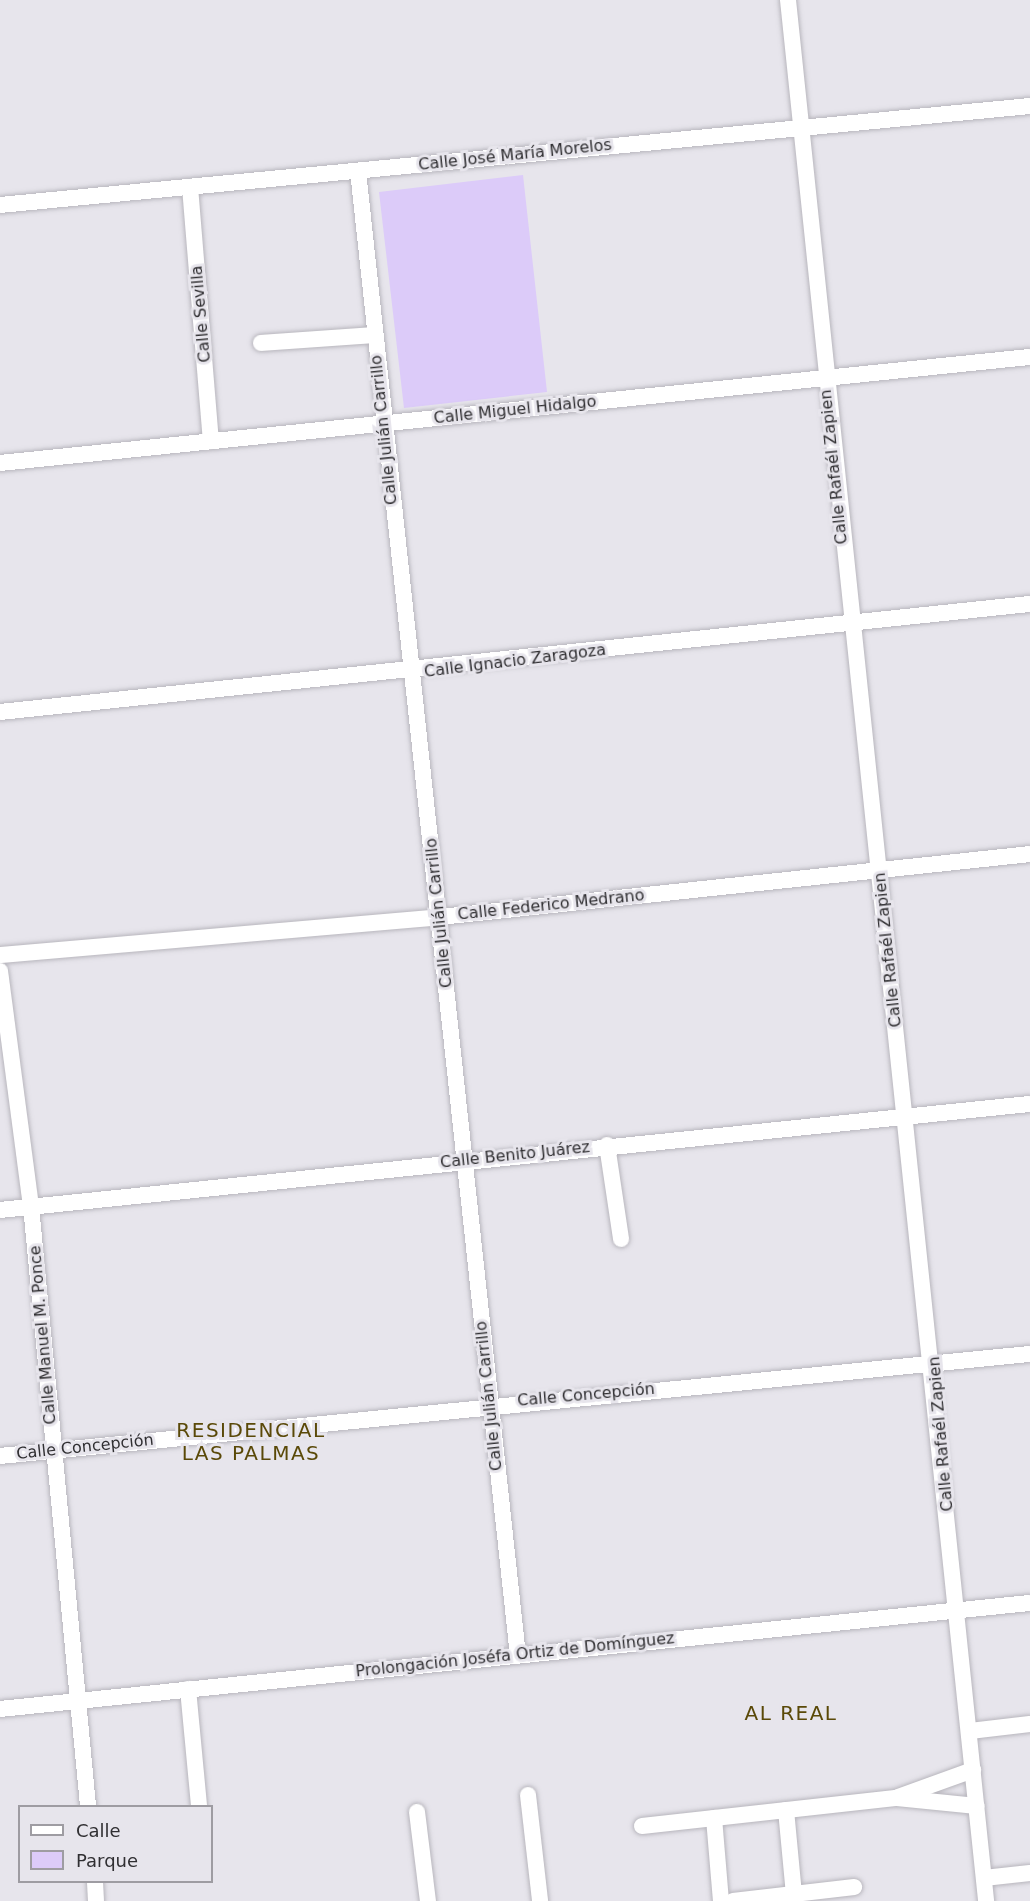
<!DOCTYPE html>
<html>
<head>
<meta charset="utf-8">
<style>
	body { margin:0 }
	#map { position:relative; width:1030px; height:1901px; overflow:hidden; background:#e7e5ec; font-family:"DejaVu Sans",sans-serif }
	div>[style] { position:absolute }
	.green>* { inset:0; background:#dccbf9 }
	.roads { filter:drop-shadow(0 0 2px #b8b6bd) drop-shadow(0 0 2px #b8b6bd) }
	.minor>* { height:16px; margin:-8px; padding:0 8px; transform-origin:8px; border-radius:8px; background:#fff }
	span { translate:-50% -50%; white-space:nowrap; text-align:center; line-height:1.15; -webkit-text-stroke:6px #e7e5ec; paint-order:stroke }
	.street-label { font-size:16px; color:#302f32 }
	.quarter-label { font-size:20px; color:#5a4908; letter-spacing:1.5px }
	.legend { position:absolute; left:18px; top:1805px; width:195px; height:78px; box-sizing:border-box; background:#e7e5ec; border:2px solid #9e9ca2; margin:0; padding:8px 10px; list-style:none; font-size:18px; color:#302f32 }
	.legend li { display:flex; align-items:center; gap:12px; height:30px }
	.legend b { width:30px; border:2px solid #9e9ca2 }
</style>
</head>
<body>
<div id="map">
	<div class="green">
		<div style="clip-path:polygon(523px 175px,547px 392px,404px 408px,379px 192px)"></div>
	</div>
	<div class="roads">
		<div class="minor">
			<div style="left:788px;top:0;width:1911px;rotate:84.05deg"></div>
			<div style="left:358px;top:171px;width:1493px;rotate:83.85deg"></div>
			<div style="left:190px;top:187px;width:255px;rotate:85.3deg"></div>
			<div style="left:0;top:205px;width:1035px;rotate:-5.49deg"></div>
			<div style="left:261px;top:343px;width:113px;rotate:-4deg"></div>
			<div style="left:0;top:463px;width:1035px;rotate:-5.88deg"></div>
			<div style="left:0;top:712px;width:1036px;rotate:-5.99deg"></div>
			<div style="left:0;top:955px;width:442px;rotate:-4.9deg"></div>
			<div style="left:440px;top:917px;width:593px;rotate:-6.09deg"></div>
			<div style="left:0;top:971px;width:237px;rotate:82.5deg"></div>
			<div style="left:31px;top:1206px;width:603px;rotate:84.57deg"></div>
			<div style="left:607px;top:1145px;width:95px;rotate:81.5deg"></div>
			<div style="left:0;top:1210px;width:1035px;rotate:-5.88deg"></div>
			<div style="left:0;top:1456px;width:1035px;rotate:-5.66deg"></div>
			<div style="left:188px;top:1689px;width:118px;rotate:84.6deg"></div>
			<div style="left:0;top:1709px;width:1035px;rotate:-5.88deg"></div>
			<div style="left:970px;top:1731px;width:60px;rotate:-6.7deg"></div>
			<div style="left:528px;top:1795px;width:107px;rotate:83.5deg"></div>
			<div style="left:898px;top:1797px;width:80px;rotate:-19.8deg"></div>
			<div style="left:786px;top:1810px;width:84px;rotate:84.6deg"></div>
			<div style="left:417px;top:1812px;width:90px;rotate:83deg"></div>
			<div style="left:714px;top:1818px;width:83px;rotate:85.2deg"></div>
			<div style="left:642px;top:1826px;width:257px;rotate:-6.3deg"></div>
			<div style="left:897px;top:1798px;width:80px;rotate:5.7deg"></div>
			<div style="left:984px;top:1878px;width:46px;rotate:-6.2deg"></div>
			<div style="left:95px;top:1882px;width:19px;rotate:87deg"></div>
			<div style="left:733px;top:1901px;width:122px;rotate:-6.6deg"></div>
		</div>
	</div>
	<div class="street-label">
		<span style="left:515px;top:155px;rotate:-6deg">Calle José María Morelos</span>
		<span style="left:201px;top:314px;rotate:-95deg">Calle Sevilla</span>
		<span style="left:515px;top:410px;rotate:-6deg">Calle Miguel Hidalgo</span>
		<span style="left:384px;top:430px;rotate:-96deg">Calle Julián Carrillo</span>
		<span style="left:834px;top:467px;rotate:-96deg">Calle Rafaél Zapien</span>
		<span style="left:515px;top:661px;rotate:-7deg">Calle Ignacio Zaragoza</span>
		<span style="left:551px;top:905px;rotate:-6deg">Calle Federico Medrano</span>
		<span style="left:439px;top:913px;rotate:-96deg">Calle Julián Carrillo</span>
		<span style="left:888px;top:950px;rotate:-96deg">Calle Rafaél Zapien</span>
		<span style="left:515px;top:1155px;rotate:-6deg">Calle Benito Juárez</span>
		<span style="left:43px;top:1335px;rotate:-95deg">Calle Manuel M. Ponce</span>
		<span style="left:586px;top:1395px;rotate:-5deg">Calle Concepción</span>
		<span style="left:489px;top:1396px;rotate:-96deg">Calle Julián Carrillo</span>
		<span style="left:941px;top:1434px;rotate:-95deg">Calle Rafaél Zapien</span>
		<span style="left:85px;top:1447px;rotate:-6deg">Calle Concepción</span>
		<span style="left:515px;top:1655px;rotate:-6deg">Prolongación Joséfa Ortiz de Domínguez</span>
	</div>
	<div class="quarter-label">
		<span style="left:251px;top:1442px">RESIDENCIAL<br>LAS PALMAS</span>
		<span style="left:791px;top:1713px">AL REAL</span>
	</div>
	<ul class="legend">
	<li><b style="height:8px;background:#fff"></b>Calle</li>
	<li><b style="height:16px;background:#dccbf9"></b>Parque</li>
	</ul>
</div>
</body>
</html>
